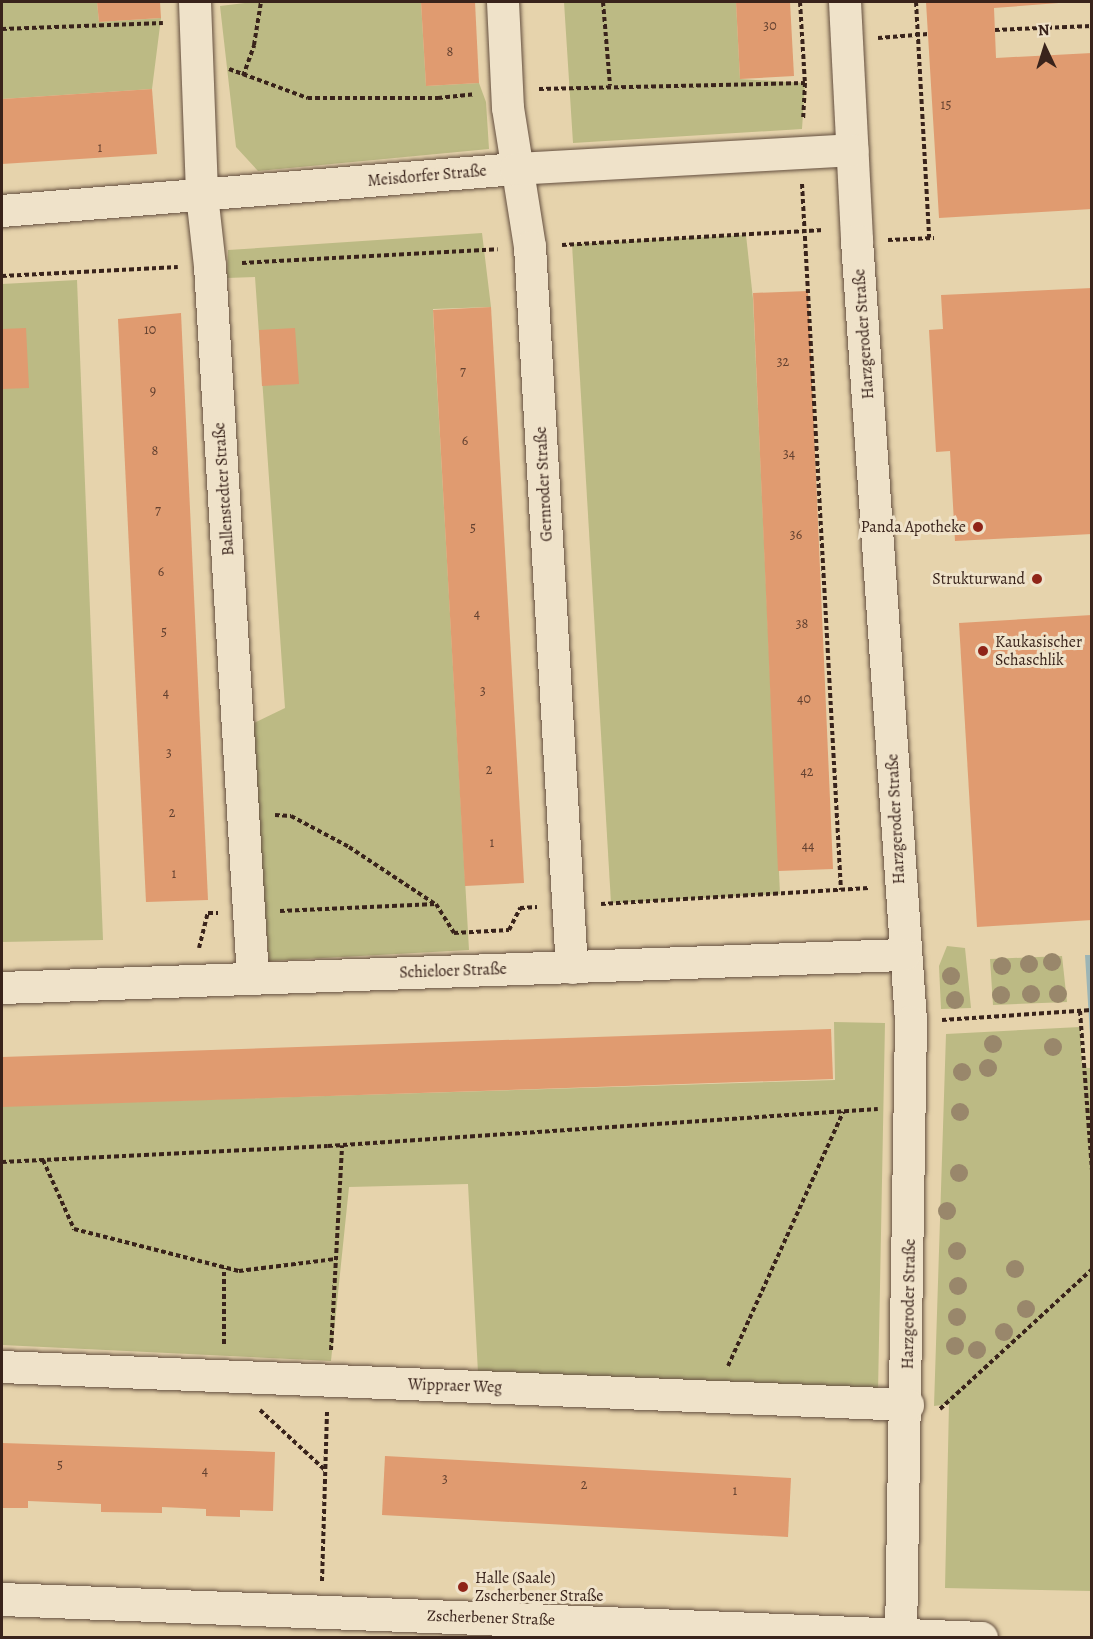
<!DOCTYPE html>
<html>
<head>
<meta charset="utf-8">
<style>
	body { margin:0 }
	#map { position:relative; width:1093px; height:1639px; overflow:hidden; background:#e6d3ac; font-family:Alegreya,serif }
	div>[style] { position:absolute }
	.green>* { inset:0; background:#bcba84 }
	.water>* { inset:0; background:#9cb5b6 }
	.building>* { inset:0; background:#e09b70 }
	.path>* { height:4px; margin-top:-2px; transform-origin:0; background:repeating-linear-gradient(90deg,#39231b 0 4.5px,transparent 0 7.5px) }
	.roads { filter:drop-shadow(0 0 2px #644f3f) drop-shadow(0 0 2px #644f3f) }
	.minor>* { height:32px; margin:-16px; padding:0 16px; transform-origin:16px; border-radius:16px; background:#efe2c9 }
	.tertiary>* { height:33px; margin:-16.5px; padding:0 16.5px; transform-origin:16.5px; border-radius:16.5px; background:#efe2c9 }
	.trees>* { width:18px; height:18px; margin:-9px; border-radius:50%; background:#99876b }
	.dots>* { width:16px; height:16px; translate:-50% -50%; box-sizing:border-box; border:3px solid #efe2c9; border-radius:50% }
	span { translate:-50% -50%; white-space:nowrap; text-align:center; line-height:1.15; -webkit-text-stroke:6px #efe2c9; paint-order:stroke }
	.number-label { font-size:14px; color:#634130 }
	.number-label span { -webkit-text-stroke-width:0 }
	.street-label { font-size:16px; color:#39231b }
	.poi-label { font-size:16px; color:#39231b }
	.right { translate:-100% -50%; text-align:right }
	.left { translate:0 -50%; text-align:left }
	.frame { position:absolute; inset:0; border:3px solid #39231b; pointer-events:none }
	.north { position:absolute; left:1015px; top:18px; width:60px; height:60px; -webkit-text-stroke:4px #efe2c9; paint-order:stroke; rotate:356deg; font-size:16px; font-weight:700; line-height:24px; text-align:center; color:#39231b }
	.north::after { content:''; display:block; margin:auto; width:21px; height:27px; background:#39231b; clip-path:polygon(50% 0,100% 100%,50% 72%,0 100%) }
</style>
</head>
<body>
<div id="map">
	<div class="green">
		<div style="clip-path:polygon(2px 2px,97px 2px,99px 22px,161px 18px,152px 89px,2px 99px)"></div>
		<div style="clip-path:polygon(253px 2px,421px 2px,426px 86px,479px 83px,486px 102px,489px 149px,258px 171px,236px 147px,220px 6px)"></div>
		<div style="clip-path:polygon(564px 2px,736px 2px,740px 79px,805px 83px,802px 129px,573px 143px)"></div>
		<div style="clip-path:polygon(482px 233px,491px 307px,433px 309px,433px 313px,469px 950px,269px 961px,250px 725px,285px 708px,255px 277px,227px 278px,228px 250px)"></div>
		<div style="clip-path:polygon(746px 235px,753px 299px,780px 894px,611px 903px,572px 244px)"></div>
		<div style="clip-path:polygon(77px 280px,103px 940px,2px 942px,2px 284px)"></div>
		<div style="clip-path:polygon(947px 946px,965px 948px,971px 1008px,941px 1009px,939px 966px)"></div>
		<div style="clip-path:polygon(1062px 956px,1067px 1002px,993px 1005px,990px 959px)"></div>
		<div style="clip-path:polygon(834px 1022px,885px 1023px,878px 1392px,478px 1373px,468px 1184px,349px 1187px,331px 1361px,2px 1345px,2px 1106px,835px 1080px)"></div>
		<div style="clip-path:polygon(1080px 1027px,1082px 1068px,1092px 1068px,1091px 1591px,945px 1588px,949px 1404px,934px 1406px,946px 1034px)"></div>
	</div>
	<div class="water">
		<div style="clip-path:polygon(1085px 955px,1091px 955px,1091px 1035px,1090px 1035px)"></div>
	</div>
	<div class="building">
		<div style="clip-path:polygon(97px 2px,160px 2px,161px 18px,99px 22px)"></div>
		<div style="clip-path:polygon(421px 2px,475px 2px,479px 83px,426px 86px)"></div>
		<div style="clip-path:polygon(736px 2px,790px 2px,794px 76px,740px 79px)"></div>
		<div style="clip-path:polygon(926px 2px,1072px 2px,994px 8px,996px 58px,1092px 53px,1092px 209px,939px 218px)"></div>
		<div style="clip-path:polygon(152px 89px,157px 154px,2px 164px,2px 99px)"></div>
		<div style="clip-path:polygon(1092px 288px,1092px 534px,955px 541px,950px 451px,936px 452px,929px 330px,943px 329px,941px 295px)"></div>
		<div style="clip-path:polygon(808px 291px,833px 869px,778px 871px,753px 293px)"></div>
		<div style="clip-path:polygon(491px 307px,524px 883px,465px 886px,433px 310px)"></div>
		<div style="clip-path:polygon(181px 313px,208px 900px,146px 902px,118px 319px)"></div>
		<div style="clip-path:polygon(26px 328px,29px 388px,2px 389px,2px 329px)"></div>
		<div style="clip-path:polygon(295px 328px,299px 384px,262px 386px,259px 330px)"></div>
		<div style="clip-path:polygon(1092px 615px,1092px 920px,977px 927px,959px 623px)"></div>
		<div style="clip-path:polygon(831px 1029px,833px 1079px,2px 1107px,2px 1057px)"></div>
		<div style="clip-path:polygon(2px 1443px,275px 1452px,273px 1511px,240px 1510px,240px 1517px,206px 1516px,206px 1509px,162px 1507px,162px 1513px,101px 1512px,101px 1504px,28px 1501px,28px 1508px,2px 1508px)"></div>
		<div style="clip-path:polygon(385px 1456px,791px 1478px,788px 1537px,382px 1515px)"></div>
	</div>
	<div class="path">
		<div style="left:603px;top:2px;width:84px;rotate:85.2deg"></div>
		<div style="left:800px;top:2px;width:81px;rotate:86.5deg"></div>
		<div style="left:805px;top:83px;width:37px;rotate:93deg"></div>
		<div style="left:916px;top:2px;width:236px;rotate:86.8deg"></div>
		<div style="left:2px;top:29px;width:161px;rotate:-2.1deg"></div>
		<div style="left:995px;top:30px;width:97px;rotate:-2.4deg"></div>
		<div style="left:878px;top:38px;width:50px;rotate:-4.6deg"></div>
		<div style="left:229px;top:69px;width:84px;rotate:20.2deg"></div>
		<div style="left:308px;top:98px;width:130px"></div>
		<div style="left:438px;top:98px;width:36px;rotate:-6deg"></div>
		<div style="left:243px;top:76px;width:33px;rotate:-70deg"></div>
		<div style="left:254px;top:45px;width:44px;rotate:-80.8deg"></div>
		<div style="left:539px;top:89px;width:266px;rotate:-1.3deg"></div>
		<div style="left:802px;top:184px;width:707px;rotate:86.84deg"></div>
		<div style="left:888px;top:240px;width:46px;rotate:-2.5deg"></div>
		<div style="left:562px;top:245px;width:262px;rotate:-3.3deg"></div>
		<div style="left:242px;top:263px;width:256px;rotate:-3.1deg"></div>
		<div style="left:2px;top:276px;width:176px;rotate:-2.9deg"></div>
		<div style="left:275px;top:815px;width:16px;rotate:4deg"></div>
		<div style="left:291px;top:816px;width:66px;rotate:28.1deg"></div>
		<div style="left:349px;top:847px;width:103px;rotate:33.5deg"></div>
		<div style="left:601px;top:904px;width:268px;rotate:-3.4deg"></div>
		<div style="left:280px;top:911px;width:156px;rotate:-2.6deg"></div>
		<div style="left:436px;top:904px;width:34px;rotate:58deg"></div>
		<div style="left:454px;top:933px;width:55px;rotate:-3.1deg"></div>
		<div style="left:509px;top:930px;width:25px;rotate:-63deg"></div>
		<div style="left:520px;top:908px;width:17px;rotate:-3deg"></div>
		<div style="left:199px;top:948px;width:36px;rotate:-76deg"></div>
		<div style="left:208px;top:913px;width:10px"></div>
		<div style="left:1080px;top:1011px;width:160px;rotate:85.7deg"></div>
		<div style="left:942px;top:1020px;width:150px;rotate:-3.8deg"></div>
		<div style="left:43px;top:1160px;width:76px;rotate:65.8deg"></div>
		<div style="left:74px;top:1229px;width:170px;rotate:14.3deg"></div>
		<div style="left:239px;top:1271px;width:98px;rotate:-7.1deg"></div>
		<div style="left:2px;top:1162px;width:326px;rotate:-2.8deg"></div>
		<div style="left:328px;top:1146px;width:551px;rotate:-3.85deg"></div>
		<div style="left:224px;top:1344px;width:76px;rotate:-90deg"></div>
		<div style="left:331px;top:1350px;width:205px;rotate:-86.9deg"></div>
		<div style="left:728px;top:1366px;width:279px;rotate:-65.6deg"></div>
		<div style="left:940px;top:1409px;width:207px;rotate:-42.6deg"></div>
		<div style="left:260px;top:1410px;width:88px;rotate:42.7deg"></div>
		<div style="left:322px;top:1581px;width:170px;rotate:-88.3deg"></div>
	</div>
	<div class="roads">
		<div class="minor">
			<div style="left:195px;top:2px;width:193px;rotate:87.9deg"></div>
			<div style="left:202px;top:195px;width:71px;rotate:83.6deg"></div>
			<div style="left:210px;top:266px;width:712px;rotate:86.54deg"></div>
			<div style="left:503px;top:2px;width:106px;rotate:87.3deg"></div>
			<div style="left:508px;top:108px;width:141px;rotate:81deg"></div>
			<div style="left:530px;top:247px;width:722px;rotate:86.67deg"></div>
			<div style="left:845px;top:2px;width:239px;rotate:87.1deg"></div>
			<div style="left:857px;top:241px;width:783px;rotate:86.04deg"></div>
			<div style="left:911px;top:1022px;width:616px;rotate:90.93deg"></div>
			<div style="left:2px;top:211px;width:516px;rotate:-4.67deg"></div>
			<div style="left:516px;top:169px;width:337px;rotate:-3.2deg"></div>
			<div style="left:2px;top:988px;width:903px;rotate:-2.1deg"></div>
			<div style="left:2px;top:1367px;width:907px;rotate:2.4deg"></div>
		</div>
		<div class="tertiary">
			<div style="left:2px;top:1599px;width:980px;rotate:2.28deg"></div>
		</div>
	</div>
	<div class="trees">
		<div style="left:1052px;top:962px"></div>
		<div style="left:1029px;top:964px"></div>
		<div style="left:1002px;top:966px"></div>
		<div style="left:951px;top:976px"></div>
		<div style="left:1031px;top:994px"></div>
		<div style="left:1058px;top:994px"></div>
		<div style="left:1001px;top:995px"></div>
		<div style="left:955px;top:1000px"></div>
		<div style="left:993px;top:1044px"></div>
		<div style="left:1053px;top:1047px"></div>
		<div style="left:988px;top:1068px"></div>
		<div style="left:962px;top:1072px"></div>
		<div style="left:960px;top:1112px"></div>
		<div style="left:959px;top:1173px"></div>
		<div style="left:947px;top:1211px"></div>
		<div style="left:957px;top:1251px"></div>
		<div style="left:1015px;top:1269px"></div>
		<div style="left:958px;top:1286px"></div>
		<div style="left:1026px;top:1309px"></div>
		<div style="left:957px;top:1317px"></div>
		<div style="left:1004px;top:1332px"></div>
		<div style="left:955px;top:1346px"></div>
		<div style="left:977px;top:1350px"></div>
	</div>
	<div class="dots">
		<div style="left:978px;top:527px;background:#8f2418"></div>
		<div style="left:1037px;top:579px;background:#8f2418"></div>
		<div style="left:983px;top:651px;background:#8f2418"></div>
		<div style="left:463px;top:1587px;background:#8f2418"></div>
	</div>
	<div class="number-label">
		<span style="left:770px;top:26px">30</span>
		<span style="left:450px;top:52px">8</span>
		<span style="left:946px;top:105px">15</span>
		<span style="left:100px;top:148px">1</span>
		<span style="left:150px;top:330px">10</span>
		<span style="left:783px;top:362px">32</span>
		<span style="left:463px;top:372px">7</span>
		<span style="left:153px;top:391px">9</span>
		<span style="left:465px;top:441px">6</span>
		<span style="left:155px;top:451px">8</span>
		<span style="left:789px;top:454px">34</span>
		<span style="left:158px;top:511px">7</span>
		<span style="left:473px;top:528px">5</span>
		<span style="left:796px;top:535px">36</span>
		<span style="left:161px;top:572px">6</span>
		<span style="left:477px;top:614px">4</span>
		<span style="left:802px;top:624px">38</span>
		<span style="left:164px;top:632px">5</span>
		<span style="left:483px;top:691px">3</span>
		<span style="left:166px;top:693px">4</span>
		<span style="left:804px;top:699px">40</span>
		<span style="left:169px;top:753px">3</span>
		<span style="left:489px;top:770px">2</span>
		<span style="left:807px;top:772px">42</span>
		<span style="left:172px;top:813px">2</span>
		<span style="left:492px;top:843px">1</span>
		<span style="left:808px;top:846px">44</span>
		<span style="left:174px;top:874px">1</span>
		<span style="left:60px;top:1465px">5</span>
		<span style="left:205px;top:1471px">4</span>
		<span style="left:445px;top:1479px">3</span>
		<span style="left:584px;top:1485px">2</span>
		<span style="left:735px;top:1491px">1</span>
	</div>
	<div class="street-label">
		<span style="left:427px;top:176px;rotate:-5deg">Meisdorfer Straße</span>
		<span style="left:864px;top:334px;rotate:-94deg">Harzgeroder Straße</span>
		<span style="left:544px;top:484px;rotate:-93deg">Gernroder Straße</span>
		<span style="left:224px;top:489px;rotate:-94deg">Ballenstedter Straße</span>
		<span style="left:896px;top:819px;rotate:-93deg">Harzgeroder Straße</span>
		<span style="left:453px;top:971px;rotate:-2deg">Schieloer Straße</span>
		<span style="left:909px;top:1304px;rotate:-89deg">Harzgeroder Straße</span>
		<span style="left:455px;top:1386px;rotate:2deg">Wippraer Weg</span>
		<span style="left:491px;top:1618px;rotate:2deg">Zscherbener Straße</span>
	</div>
	<div class="poi-label">
		<span class="right" style="left:966px;top:527px">Panda Apotheke</span>
		<span class="right" style="left:1025px;top:579px">Strukturwand</span>
		<span class="left" style="left:995px;top:651px">Kaukasischer<br>Schaschlik</span>
		<span class="left" style="left:475px;top:1587px">Halle (Saale)<br>Zscherbener Straße</span>
	</div>
	<div class="frame"></div>
	<div class="north">N</div>
</div>
</body>
</html>
